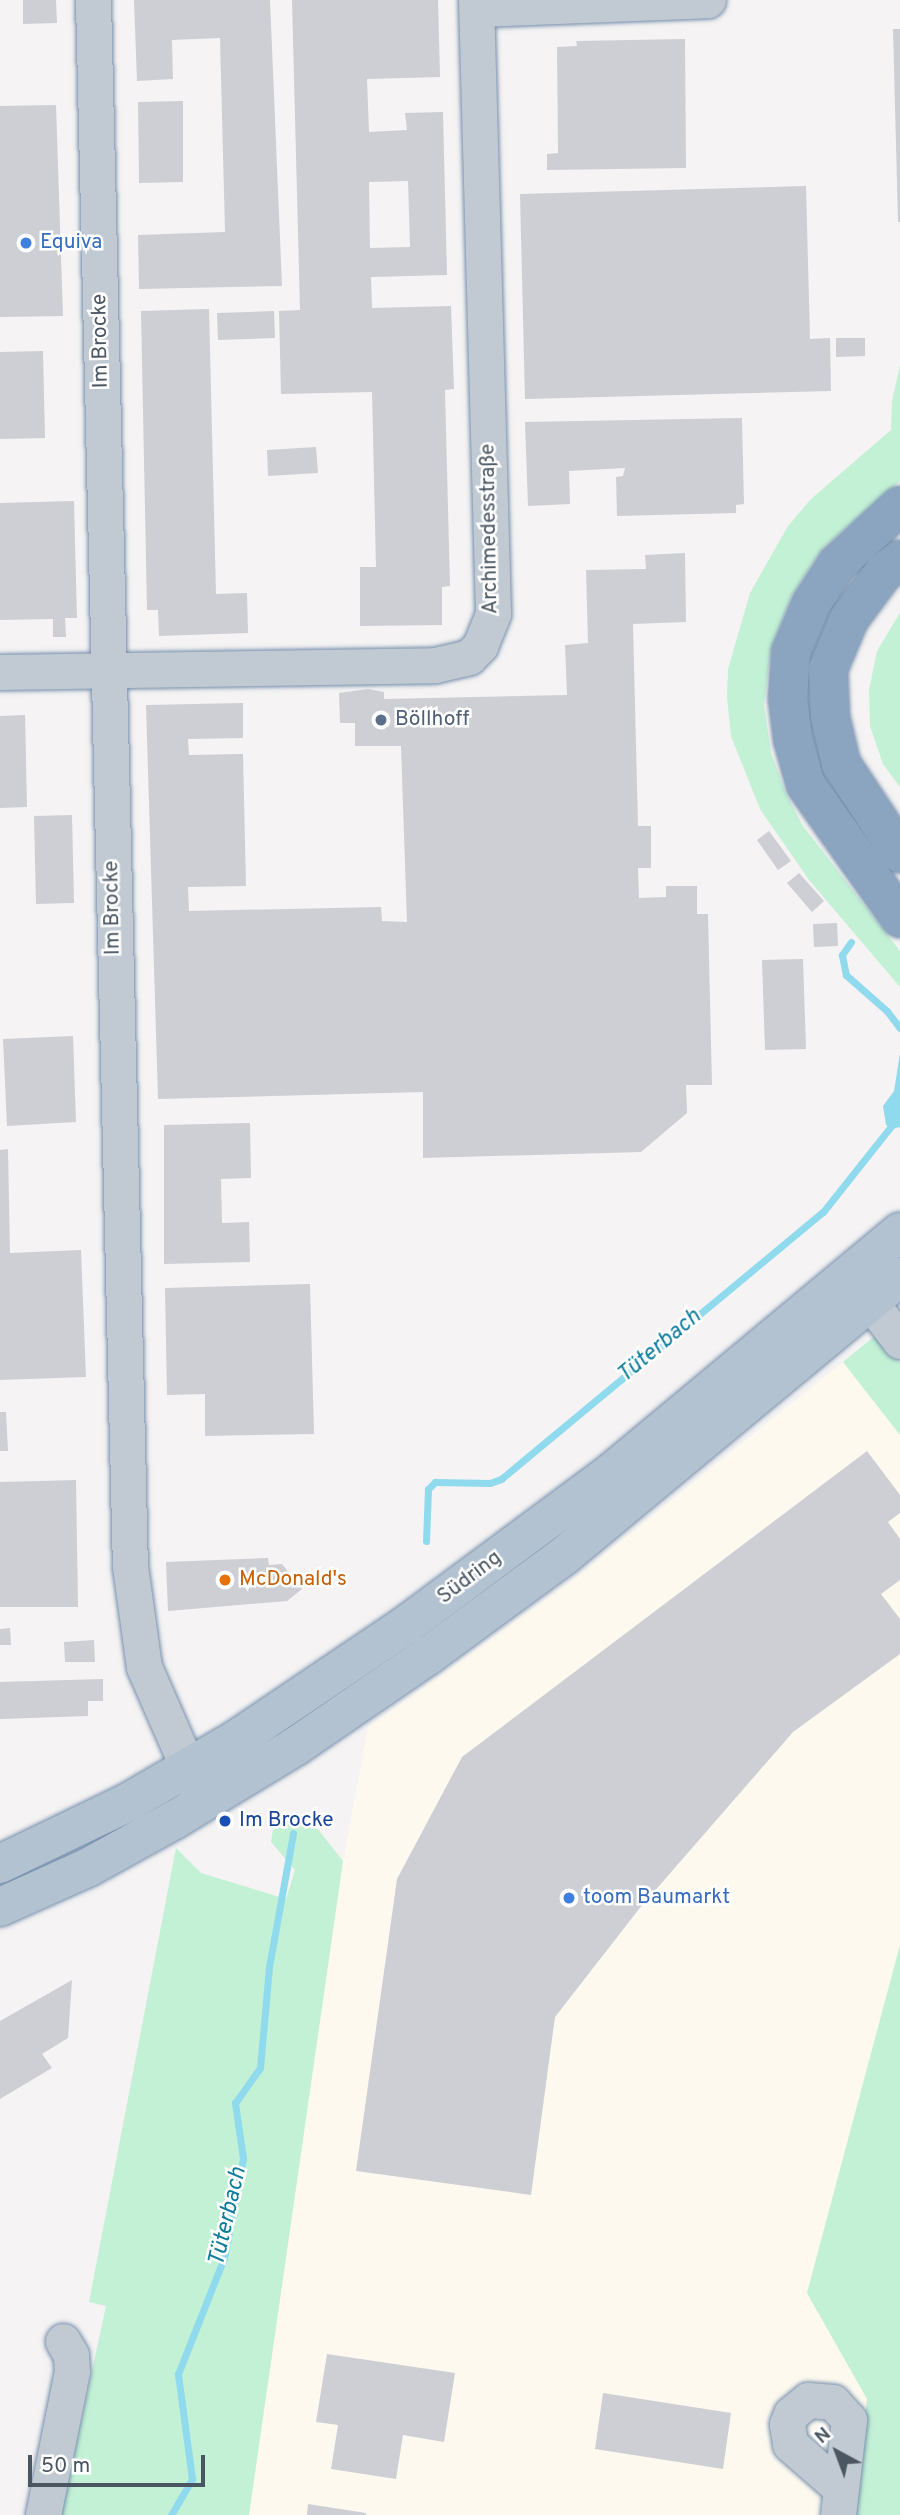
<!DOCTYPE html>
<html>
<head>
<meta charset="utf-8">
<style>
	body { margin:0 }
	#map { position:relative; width:900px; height:2515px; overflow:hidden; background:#f5f3f3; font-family:Overpass,sans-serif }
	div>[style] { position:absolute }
	.commercial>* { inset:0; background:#fdf9ef }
	.green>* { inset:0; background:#c3f1d5 }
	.water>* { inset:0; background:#90daee }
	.stream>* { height:7px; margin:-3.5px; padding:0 3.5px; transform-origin:3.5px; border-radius:3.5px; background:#90daee }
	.building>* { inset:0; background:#cdcfd5 }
	.roads { filter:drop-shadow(0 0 2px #7690ad) drop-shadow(0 0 2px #7690ad) }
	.minor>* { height:35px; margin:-17.5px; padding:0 17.5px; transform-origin:17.5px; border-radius:17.5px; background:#c1cad2 }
	.major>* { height:38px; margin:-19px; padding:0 19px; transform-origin:19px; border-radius:19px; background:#b3c2d1 }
	.highway>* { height:38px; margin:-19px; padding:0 19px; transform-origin:19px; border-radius:19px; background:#8ba5c1 }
	.dots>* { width:19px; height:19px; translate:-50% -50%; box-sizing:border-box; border:4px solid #fff; border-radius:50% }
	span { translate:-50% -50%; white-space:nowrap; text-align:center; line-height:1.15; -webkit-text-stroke:5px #fff; paint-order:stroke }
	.shop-label { font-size:21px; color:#366cbe }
	.left { translate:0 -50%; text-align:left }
	.street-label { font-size:21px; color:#4a5661 }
	.service-label { font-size:21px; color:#4e5e75 }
	.food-label { font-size:21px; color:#c56008 }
	.transit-label { font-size:21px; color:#164399 }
	.water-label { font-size:23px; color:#0c7c9b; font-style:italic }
	.north { position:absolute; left:802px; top:2417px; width:70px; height:70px; -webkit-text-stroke:5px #fff; paint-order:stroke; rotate:319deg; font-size:19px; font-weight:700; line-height:28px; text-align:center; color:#4a5661 }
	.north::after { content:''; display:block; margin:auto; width:24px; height:32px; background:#4a5661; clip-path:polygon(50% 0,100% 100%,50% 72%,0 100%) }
	.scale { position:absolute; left:28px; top:2455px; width:177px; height:32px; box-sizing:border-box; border:4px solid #4a5661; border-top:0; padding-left:9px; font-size:21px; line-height:24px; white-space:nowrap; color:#4a5661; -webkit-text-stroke:5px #fff; paint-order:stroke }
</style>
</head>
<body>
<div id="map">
	<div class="commercial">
		<div style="clip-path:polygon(843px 1362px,900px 1435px,900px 1945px,807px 2293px,867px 2399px,853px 2515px,249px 2515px,343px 1861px,368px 1727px,571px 1581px)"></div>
	</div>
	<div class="green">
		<div style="clip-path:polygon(900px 365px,900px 481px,823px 548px,792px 595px,771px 648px,764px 705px,771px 753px,787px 796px,803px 826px,900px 951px,900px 987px,809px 880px,760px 809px,731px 736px,727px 697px,728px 669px,750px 593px,788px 526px,811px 499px,891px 430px,892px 401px)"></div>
		<div style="clip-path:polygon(900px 613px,900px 787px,883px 764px,870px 726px,869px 690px,877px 651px)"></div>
		<div style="clip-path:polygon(877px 1334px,900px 1363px,900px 1435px,843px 1362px)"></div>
		<div style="clip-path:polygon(274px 1823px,313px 1823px,343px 1861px,249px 2515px,61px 2515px,106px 2306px,89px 2302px,176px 1848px,201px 1873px,286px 1899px,295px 1870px,271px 1842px)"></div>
		<div style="clip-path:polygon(900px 1945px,900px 2515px,853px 2515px,867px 2399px,807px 2293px)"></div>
	</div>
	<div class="water">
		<div style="clip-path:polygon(900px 1054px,900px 1127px,892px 1129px,886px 1125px,883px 1106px,894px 1091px)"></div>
	</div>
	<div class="stream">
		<div style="left:851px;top:942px;width:16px;rotate:125deg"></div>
		<div style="left:842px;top:955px;width:20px;rotate:79deg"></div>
		<div style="left:846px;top:975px;width:55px;rotate:41.3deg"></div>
		<div style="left:887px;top:1011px;width:21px;rotate:53deg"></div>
		<div style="left:426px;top:1541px;width:52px;rotate:-87.8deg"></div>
		<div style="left:428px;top:1489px;width:10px;rotate:-45deg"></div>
		<div style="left:435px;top:1482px;width:55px;rotate:1deg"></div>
		<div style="left:490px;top:1483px;width:12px;rotate:-20deg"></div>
		<div style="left:501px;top:1479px;width:418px;rotate:-39.7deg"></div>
		<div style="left:823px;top:1212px;width:124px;rotate:-51.6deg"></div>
		<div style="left:171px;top:2515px;width:42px;rotate:-59.7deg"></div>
		<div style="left:192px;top:2479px;width:106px;rotate:-97.6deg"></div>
		<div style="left:178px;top:2374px;width:125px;rotate:-68.4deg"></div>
		<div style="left:224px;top:2258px;width:102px;rotate:-79.2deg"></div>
		<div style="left:243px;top:2158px;width:56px;rotate:-98.3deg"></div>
		<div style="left:235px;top:2103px;width:43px;rotate:-54.5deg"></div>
		<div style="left:260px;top:2068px;width:101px;rotate:-84.9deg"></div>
		<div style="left:269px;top:1967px;width:136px;rotate:-79.8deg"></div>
	</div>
	<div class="building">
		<div style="clip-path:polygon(23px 0,56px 0,57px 23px,23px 24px)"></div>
		<div style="clip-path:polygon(134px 0,270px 0,282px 286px,139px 289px,138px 235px,225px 232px,220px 38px,172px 40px,173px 79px,137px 81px)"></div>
		<div style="clip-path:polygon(evenodd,292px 0,438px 0,440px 77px,367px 79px,369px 132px,407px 130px,405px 113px,443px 112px,447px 275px,371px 277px,372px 308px,451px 306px,454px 389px,445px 390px,450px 586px,442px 587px,442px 625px,360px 626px,360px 567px,376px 567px,372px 392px,281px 394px,279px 311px,300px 310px,292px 0,408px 181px,410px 247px,370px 248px,369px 182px,408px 181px)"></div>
		<div style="clip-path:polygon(893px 29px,900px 29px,900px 222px,898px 222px)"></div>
		<div style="clip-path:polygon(685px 39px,686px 168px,547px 170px,547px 154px,558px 153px,557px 47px,577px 46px,576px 41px)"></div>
		<div style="clip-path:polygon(183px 101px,183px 182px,139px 183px,138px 102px)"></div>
		<div style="clip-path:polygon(56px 105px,63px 316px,0 317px,0 106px)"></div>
		<div style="clip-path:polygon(806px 186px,810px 339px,830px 338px,831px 391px,525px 399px,520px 194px)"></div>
		<div style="clip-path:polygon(209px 309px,216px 594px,247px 593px,248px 633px,159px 636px,158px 610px,147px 610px,141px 311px)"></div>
		<div style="clip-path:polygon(274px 311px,275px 338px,218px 340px,217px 313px)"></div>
		<div style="clip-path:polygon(836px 338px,865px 338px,865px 356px,836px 357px)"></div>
		<div style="clip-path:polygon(43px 351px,45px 438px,0 439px,0 352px)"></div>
		<div style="clip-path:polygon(742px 418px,744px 504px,736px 505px,736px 513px,617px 516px,616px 477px,623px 476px,625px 468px,569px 471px,570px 504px,528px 506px,525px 422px)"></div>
		<div style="clip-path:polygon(316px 447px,318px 473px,268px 476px,267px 450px)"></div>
		<div style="clip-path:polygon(74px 501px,77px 618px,65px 618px,66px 637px,53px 637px,53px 619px,0 620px,0 503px)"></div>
		<div style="clip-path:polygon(685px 553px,686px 622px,633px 624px,638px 826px,651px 826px,651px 868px,638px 868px,639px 898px,666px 897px,666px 886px,697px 886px,697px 914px,708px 914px,712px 1085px,686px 1085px,687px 1113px,641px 1152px,423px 1158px,423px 1092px,158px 1099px,146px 705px,243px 703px,243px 738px,188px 739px,189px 755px,243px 754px,246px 886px,188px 887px,189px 911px,381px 907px,382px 921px,407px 922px,401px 746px,355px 746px,355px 723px,340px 723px,339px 693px,368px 689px,384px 692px,384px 699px,567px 695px,565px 645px,588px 643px,586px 570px,646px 569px,645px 555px)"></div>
		<div style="clip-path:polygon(25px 715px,27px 807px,0 808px,0 716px)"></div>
		<div style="clip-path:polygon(72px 815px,74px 903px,36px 904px,34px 816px)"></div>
		<div style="clip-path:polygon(769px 831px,791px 861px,778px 870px,757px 840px)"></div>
		<div style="clip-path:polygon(799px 873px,824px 901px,812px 912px,787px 883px)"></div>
		<div style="clip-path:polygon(837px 923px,838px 946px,814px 947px,813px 924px)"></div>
		<div style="clip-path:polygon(803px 959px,806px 1049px,765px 1050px,762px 960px)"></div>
		<div style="clip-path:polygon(73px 1036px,76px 1122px,7px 1126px,3px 1039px)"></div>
		<div style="clip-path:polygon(250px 1123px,251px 1178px,221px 1179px,222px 1223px,249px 1222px,250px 1262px,164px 1264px,164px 1125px)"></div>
		<div style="clip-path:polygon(8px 1149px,10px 1253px,81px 1250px,86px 1377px,0 1380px,0 1150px)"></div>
		<div style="clip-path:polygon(310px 1284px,314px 1434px,205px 1436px,205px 1394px,167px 1395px,165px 1288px)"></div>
		<div style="clip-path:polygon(0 1412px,6px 1412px,8px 1451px,0 1451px)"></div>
		<div style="clip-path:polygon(867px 1451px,900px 1495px,900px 1513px,888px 1522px,900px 1539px,900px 1580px,881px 1594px,900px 1619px,900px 1654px,793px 1732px,639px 1909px,555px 2017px,531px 2195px,356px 2171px,397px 1879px,462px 1757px)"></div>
		<div style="clip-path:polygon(76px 1480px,78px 1607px,0 1607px,0 1482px)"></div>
		<div style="clip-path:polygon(268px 1558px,269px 1565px,282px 1564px,302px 1589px,287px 1601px,168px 1611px,166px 1562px)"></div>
		<div style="clip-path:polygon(10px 1628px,11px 1645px,0 1645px,0 1629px)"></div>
		<div style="clip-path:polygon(94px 1640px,95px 1662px,65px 1662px,64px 1642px)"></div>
		<div style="clip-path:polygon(103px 1679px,103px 1701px,88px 1701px,88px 1716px,0 1719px,0 1682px)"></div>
		<div style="clip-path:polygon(72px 1980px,68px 2038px,42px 2054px,52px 2068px,0 2099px,0 2021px)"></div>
		<div style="clip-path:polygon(327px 2354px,455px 2373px,444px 2442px,403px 2435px,396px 2479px,331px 2469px,338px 2425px,316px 2422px)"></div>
		<div style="clip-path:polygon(603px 2393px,731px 2413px,723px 2469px,595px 2449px)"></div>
		<div style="clip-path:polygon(308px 2504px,366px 2513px,366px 2515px,307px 2515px)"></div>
	</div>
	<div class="roads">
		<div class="minor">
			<div style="left:93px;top:0;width:1566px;rotate:88.65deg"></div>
			<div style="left:130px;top:1566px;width:102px;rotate:82.1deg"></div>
			<div style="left:144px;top:1667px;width:137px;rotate:66.4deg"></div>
			<div style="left:477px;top:9px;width:231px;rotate:-2.2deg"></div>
			<div style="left:0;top:672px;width:435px;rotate:-0.9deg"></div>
			<div style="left:435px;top:665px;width:35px;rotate:-13deg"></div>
			<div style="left:469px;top:657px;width:16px;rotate:-45deg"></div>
			<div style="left:480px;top:646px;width:35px;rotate:-68deg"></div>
			<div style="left:493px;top:613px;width:613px;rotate:-91.59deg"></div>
			<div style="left:871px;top:1303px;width:48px;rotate:52.7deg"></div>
			<div style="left:43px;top:2515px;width:147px;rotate:-78.6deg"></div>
			<div style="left:72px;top:2371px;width:16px;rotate:-94deg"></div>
			<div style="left:71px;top:2355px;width:16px;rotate:-120deg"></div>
			<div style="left:838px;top:2515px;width:96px;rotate:-83.4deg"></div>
			<div style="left:849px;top:2420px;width:24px;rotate:-132deg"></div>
			<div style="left:833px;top:2402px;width:25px;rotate:-175deg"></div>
			<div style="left:808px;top:2400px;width:22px;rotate:141deg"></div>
			<div style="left:791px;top:2414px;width:11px;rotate:112deg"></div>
			<div style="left:787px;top:2424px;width:20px;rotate:81deg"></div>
			<div style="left:790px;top:2444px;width:67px;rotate:41.3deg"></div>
		</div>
		<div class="major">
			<div style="left:0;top:1864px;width:141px;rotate:-25.7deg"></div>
			<div style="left:127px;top:1803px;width:127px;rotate:-30.2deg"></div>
			<div style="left:237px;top:1739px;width:204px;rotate:-34deg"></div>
			<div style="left:406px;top:1625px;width:257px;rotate:-36.6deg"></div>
			<div style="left:612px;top:1472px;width:375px;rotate:-39.8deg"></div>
			<div style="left:0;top:1907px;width:98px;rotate:-24.2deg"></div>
			<div style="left:89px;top:1867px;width:99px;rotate:-28.9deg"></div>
			<div style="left:176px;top:1819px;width:140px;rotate:-31.3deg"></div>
			<div style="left:296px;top:1746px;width:161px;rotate:-34.4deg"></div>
			<div style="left:429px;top:1655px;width:167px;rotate:-36.3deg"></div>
			<div style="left:564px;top:1556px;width:437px;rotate:-39.7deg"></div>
		</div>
		<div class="highway">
			<div style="left:900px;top:506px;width:86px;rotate:137.4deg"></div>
			<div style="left:837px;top:564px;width:48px;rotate:123deg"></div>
			<div style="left:811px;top:604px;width:52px;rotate:112.6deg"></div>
			<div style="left:791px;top:652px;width:46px;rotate:93.7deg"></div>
			<div style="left:788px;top:698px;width:41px;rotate:83deg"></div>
			<div style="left:793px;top:739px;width:48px;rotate:74.2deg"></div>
			<div style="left:806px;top:785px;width:163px;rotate:54.7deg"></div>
			<div style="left:900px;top:560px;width:20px;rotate:143deg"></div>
			<div style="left:884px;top:572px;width:59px;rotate:126.7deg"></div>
			<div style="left:849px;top:619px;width:54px;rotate:112.8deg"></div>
			<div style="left:828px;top:669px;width:48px;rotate:87.6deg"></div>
			<div style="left:830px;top:717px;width:48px;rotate:76.8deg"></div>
			<div style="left:841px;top:764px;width:107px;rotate:56.5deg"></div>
		</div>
	</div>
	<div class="dots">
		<div style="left:26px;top:243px;background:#3f7fe0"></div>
		<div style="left:381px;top:720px;background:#5c6f8a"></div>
		<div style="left:225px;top:1580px;background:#e8710a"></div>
		<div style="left:225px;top:1821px;background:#1a4fb4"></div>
		<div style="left:569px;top:1898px;background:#3f7fe0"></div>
	</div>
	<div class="shop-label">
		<span class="left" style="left:40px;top:243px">Equiva</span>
		<span class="left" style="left:583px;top:1898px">toom Baumarkt</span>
	</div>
	<div class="street-label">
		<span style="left:101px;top:341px;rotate:-91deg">Im Brocke</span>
		<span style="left:490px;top:529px;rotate:-91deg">Archimedesstraße</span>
		<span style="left:113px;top:908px;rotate:-91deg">Im Brocke</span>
		<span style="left:470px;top:1578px;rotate:-37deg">Südring</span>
	</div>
	<div class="service-label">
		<span class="left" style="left:395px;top:720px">Böllhoff</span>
	</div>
	<div class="food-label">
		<span class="left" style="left:239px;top:1580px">McDonald's</span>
	</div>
	<div class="transit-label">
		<span class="left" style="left:239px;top:1821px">Im Brocke</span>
	</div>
	<div class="water-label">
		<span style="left:660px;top:1347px;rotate:-40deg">Tüterbach</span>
		<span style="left:229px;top:2217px;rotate:-77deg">Tüterbach</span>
	</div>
	<div class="north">N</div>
	<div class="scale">50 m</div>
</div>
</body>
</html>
